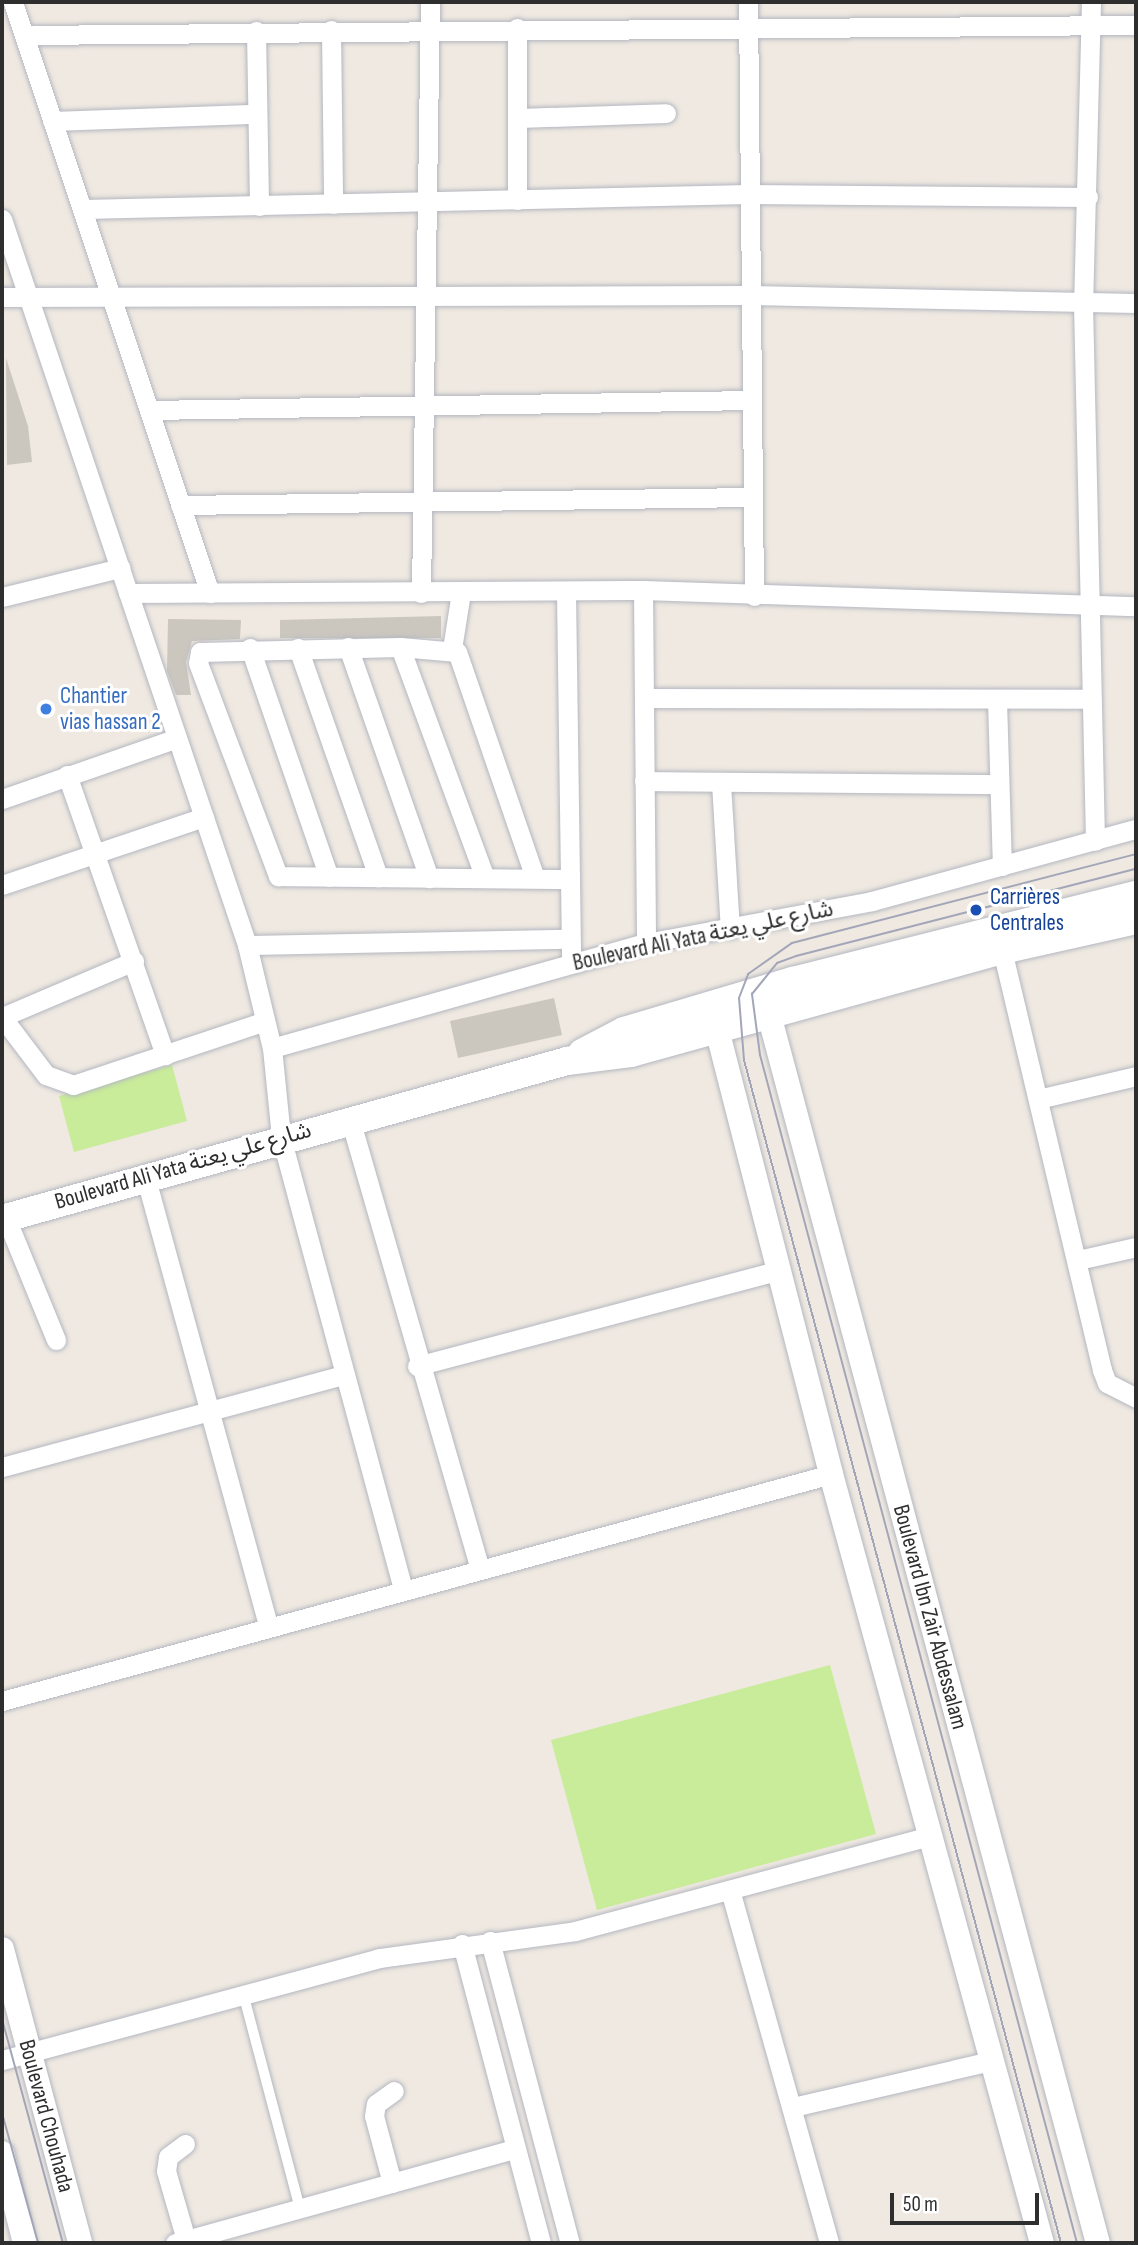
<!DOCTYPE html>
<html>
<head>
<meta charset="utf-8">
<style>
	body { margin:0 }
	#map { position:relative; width:1138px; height:2245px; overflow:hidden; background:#efe9e1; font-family:"Sofia Sans Condensed","Noto Sans Arabic",sans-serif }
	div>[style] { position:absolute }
	.pitch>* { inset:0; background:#c9ec9a }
	.building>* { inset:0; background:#cbc7bf }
	.roads { filter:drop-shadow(0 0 2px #b4b7c1) drop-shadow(0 0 2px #b4b7c1) }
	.service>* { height:10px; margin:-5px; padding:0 5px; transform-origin:5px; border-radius:5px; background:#fff }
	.minor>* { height:19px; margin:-9.5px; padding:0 9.5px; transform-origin:9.5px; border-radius:9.5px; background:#fff }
	.tertiary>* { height:24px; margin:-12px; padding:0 12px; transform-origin:12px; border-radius:12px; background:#fff }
	.secondary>* { height:28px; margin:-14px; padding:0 14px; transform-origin:14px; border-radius:14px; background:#fff }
	.tram>* { height:2px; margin:-1px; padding:0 1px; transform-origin:1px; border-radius:1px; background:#a3a6b8 }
	.dots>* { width:19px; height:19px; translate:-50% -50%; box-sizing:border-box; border:4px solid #fff; border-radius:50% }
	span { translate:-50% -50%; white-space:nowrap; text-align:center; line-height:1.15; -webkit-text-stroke:6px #fff; paint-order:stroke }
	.shop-label { font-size:23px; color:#366cbe }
	.left { translate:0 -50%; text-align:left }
	.transit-label { font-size:23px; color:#164399 }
	.street-label { font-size:23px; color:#2e2e2e }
	.frame { position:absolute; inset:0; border:4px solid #2e2e2e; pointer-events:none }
	.scale { position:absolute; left:890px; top:2193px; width:149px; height:32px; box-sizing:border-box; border:4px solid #2e2e2e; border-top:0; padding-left:9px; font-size:21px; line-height:24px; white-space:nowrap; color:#2e2e2e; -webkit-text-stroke:5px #fff; paint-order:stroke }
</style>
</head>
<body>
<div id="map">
	<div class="pitch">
		<div style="clip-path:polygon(172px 1065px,187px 1121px,74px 1152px,59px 1096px)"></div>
		<div style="clip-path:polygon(830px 1665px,876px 1834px,597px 1910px,551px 1740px)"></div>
	</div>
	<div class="building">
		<div style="clip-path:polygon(6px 358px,28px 426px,32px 462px,7px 465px)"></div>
		<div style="clip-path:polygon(441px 616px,441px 638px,280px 638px,280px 620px)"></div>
		<div style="clip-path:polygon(168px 619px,241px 620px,240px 639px,192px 641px,186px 662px,191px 695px,176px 695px,167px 671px)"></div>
		<div style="clip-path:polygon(554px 998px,562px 1035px,458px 1058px,450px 1021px)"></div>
	</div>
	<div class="roads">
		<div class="service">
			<div style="left:243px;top:1993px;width:222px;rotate:75.2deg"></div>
		</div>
		<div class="minor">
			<div style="left:13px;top:2px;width:623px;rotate:71.57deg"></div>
			<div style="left:748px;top:2px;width:594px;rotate:89.42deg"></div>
			<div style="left:1091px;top:2px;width:301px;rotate:91.5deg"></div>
			<div style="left:1083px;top:303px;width:538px;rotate:88.72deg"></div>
			<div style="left:517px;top:28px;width:172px;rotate:90deg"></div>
			<div style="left:331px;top:30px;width:174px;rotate:89.3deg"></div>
			<div style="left:256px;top:31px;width:175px;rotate:89deg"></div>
			<div style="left:24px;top:35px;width:1112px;rotate:-0.52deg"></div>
			<div style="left:519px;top:118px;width:147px;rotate:-1.9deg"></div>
			<div style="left:52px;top:121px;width:205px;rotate:-2deg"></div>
			<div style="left:82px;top:209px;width:666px;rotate:-1.29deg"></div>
			<div style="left:748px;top:194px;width:340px;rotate:0.5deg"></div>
			<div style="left:2px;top:219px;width:766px;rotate:71.35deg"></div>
			<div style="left:247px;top:945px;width:106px;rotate:76.4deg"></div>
			<div style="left:272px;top:1048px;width:89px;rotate:84.2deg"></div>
			<div style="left:281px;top:1137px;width:467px;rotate:74.9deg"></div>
			<div style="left:2px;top:297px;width:748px;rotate:-0.15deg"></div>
			<div style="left:750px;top:295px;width:386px;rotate:1.2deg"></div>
			<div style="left:149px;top:410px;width:601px;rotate:-0.95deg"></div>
			<div style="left:180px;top:505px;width:571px;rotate:-0.8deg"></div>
			<div style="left:643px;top:590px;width:353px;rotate:89.5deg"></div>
			<div style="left:566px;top:592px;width:370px;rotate:89.2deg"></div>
			<div style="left:128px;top:593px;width:515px;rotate:-0.33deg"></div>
			<div style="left:643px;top:590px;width:493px;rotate:1.9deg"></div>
			<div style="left:421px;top:593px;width:591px;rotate:-89.13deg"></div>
			<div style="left:2px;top:597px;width:122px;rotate:-13.8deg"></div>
			<div style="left:348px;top:647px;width:245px;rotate:70.7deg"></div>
			<div style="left:400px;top:647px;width:246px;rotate:69.8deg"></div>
			<div style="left:250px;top:648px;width:242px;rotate:71deg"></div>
			<div style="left:298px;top:648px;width:243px;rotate:70.7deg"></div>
			<div style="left:452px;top:649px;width:58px;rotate:-81deg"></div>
			<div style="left:644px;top:698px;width:446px;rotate:0.1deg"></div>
			<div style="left:997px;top:700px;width:166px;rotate:88.3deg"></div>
			<div style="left:67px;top:775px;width:297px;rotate:70.7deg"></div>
			<div style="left:644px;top:781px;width:355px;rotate:0.5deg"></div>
			<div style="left:721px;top:783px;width:146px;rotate:86.5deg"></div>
			<div style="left:2px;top:799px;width:185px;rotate:-19.2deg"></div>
			<div style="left:535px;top:878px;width:239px;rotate:-109deg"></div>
			<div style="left:457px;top:652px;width:57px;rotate:-175deg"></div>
			<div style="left:400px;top:647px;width:200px;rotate:178.6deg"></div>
			<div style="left:200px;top:652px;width:11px;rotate:100deg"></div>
			<div style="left:198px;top:663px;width:228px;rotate:69.4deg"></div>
			<div style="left:278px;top:876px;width:292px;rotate:0.6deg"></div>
			<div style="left:2px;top:885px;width:213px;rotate:-18.6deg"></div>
			<div style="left:247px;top:945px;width:323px;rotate:-1.1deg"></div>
			<div style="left:1002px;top:950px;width:432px;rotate:76.6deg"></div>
			<div style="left:1102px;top:1370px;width:14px;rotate:69deg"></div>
			<div style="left:1107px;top:1383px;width:33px;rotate:27deg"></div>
			<div style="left:134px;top:961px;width:143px;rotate:157deg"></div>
			<div style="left:2px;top:1017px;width:73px;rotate:52.8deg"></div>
			<div style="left:46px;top:1075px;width:29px;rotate:20deg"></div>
			<div style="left:73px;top:1085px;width:202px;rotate:-18.4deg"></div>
			<div style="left:272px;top:1048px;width:388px;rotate:-15.7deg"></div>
			<div style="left:646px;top:943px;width:230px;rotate:-10.5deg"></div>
			<div style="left:872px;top:901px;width:274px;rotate:-15.3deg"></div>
			<div style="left:1038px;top:1099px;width:101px;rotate:-13.2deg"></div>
			<div style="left:350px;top:1119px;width:466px;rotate:73.9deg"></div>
			<div style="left:146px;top:1179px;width:462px;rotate:74.7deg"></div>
			<div style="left:6px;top:1218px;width:132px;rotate:67.7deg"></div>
			<div style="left:1078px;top:1260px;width:59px;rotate:-12.6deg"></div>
			<div style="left:417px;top:1366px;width:372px;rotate:-14.8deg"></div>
			<div style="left:2px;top:1467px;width:352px;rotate:-15.1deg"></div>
			<div style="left:2px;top:1701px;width:860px;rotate:-15.31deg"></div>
			<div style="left:730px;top:1890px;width:367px;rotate:74.3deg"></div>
			<div style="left:490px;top:1941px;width:312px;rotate:75.2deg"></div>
			<div style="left:462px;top:1944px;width:309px;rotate:75.2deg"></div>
			<div style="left:2px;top:2060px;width:391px;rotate:-15.1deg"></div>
			<div style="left:379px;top:1958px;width:198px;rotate:-7.8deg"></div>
			<div style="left:575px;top:1931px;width:367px;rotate:-15deg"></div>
			<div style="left:793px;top:2107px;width:203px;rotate:-13.1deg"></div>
			<div style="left:185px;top:2144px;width:21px;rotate:143deg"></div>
			<div style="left:168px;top:2157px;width:14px;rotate:98deg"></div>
			<div style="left:166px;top:2171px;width:72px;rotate:73.8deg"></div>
			<div style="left:392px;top:2183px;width:69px;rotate:-105deg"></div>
			<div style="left:374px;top:2116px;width:12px;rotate:-81deg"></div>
			<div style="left:376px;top:2104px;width:22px;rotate:-36deg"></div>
			<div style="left:175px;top:2243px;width:353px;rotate:-15.5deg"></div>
		</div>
		<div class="tertiary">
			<div style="left:764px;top:996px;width:1291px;rotate:75.01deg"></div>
			<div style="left:712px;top:1010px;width:479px;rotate:75.6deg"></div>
			<div style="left:831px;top:1474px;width:797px;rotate:74.66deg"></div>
			<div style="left:2px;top:1949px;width:304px;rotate:75.1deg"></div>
			<div style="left:2px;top:2153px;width:93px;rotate:75.7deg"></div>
		</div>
		<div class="secondary">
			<div style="left:582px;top:1053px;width:47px;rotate:-27.6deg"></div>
			<div style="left:624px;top:1031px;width:176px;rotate:-16.5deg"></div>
			<div style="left:793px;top:981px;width:354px;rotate:-14.1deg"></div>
			<div style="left:2px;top:1219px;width:587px;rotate:-15.62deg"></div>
			<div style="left:567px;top:1061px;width:64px;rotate:-7.1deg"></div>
			<div style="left:631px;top:1053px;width:385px;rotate:-15.5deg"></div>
			<div style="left:1002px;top:950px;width:137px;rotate:-12.6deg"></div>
		</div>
	</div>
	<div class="tram">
		<div style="left:2px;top:2019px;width:232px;rotate:74.8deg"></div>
		<div style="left:2px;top:2113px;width:135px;rotate:74.5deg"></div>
		<div style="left:1061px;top:2243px;width:1225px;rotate:-105deg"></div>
		<div style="left:744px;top:1060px;width:62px;rotate:-94.6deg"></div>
		<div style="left:739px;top:998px;width:26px;rotate:-69deg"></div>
		<div style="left:748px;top:974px;width:54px;rotate:-35.2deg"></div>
		<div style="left:792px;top:943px;width:355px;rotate:-14.5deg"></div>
		<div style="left:1077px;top:2243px;width:1230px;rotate:-104.94deg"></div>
		<div style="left:760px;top:1055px;width:62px;rotate:-97.5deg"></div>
		<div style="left:752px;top:994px;width:40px;rotate:-51deg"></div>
		<div style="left:777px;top:963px;width:20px;rotate:-20deg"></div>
		<div style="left:796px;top:956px;width:351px;rotate:-14.4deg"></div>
	</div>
	<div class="dots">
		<div style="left:46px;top:709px;background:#3f7fe0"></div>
		<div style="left:976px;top:910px;background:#1a4fb4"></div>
	</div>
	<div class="shop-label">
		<span class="left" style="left:60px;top:709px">Chantier<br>vias hassan 2</span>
	</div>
	<div class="transit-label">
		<span class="left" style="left:990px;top:910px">Carrières<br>Centrales</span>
	</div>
	<div class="street-label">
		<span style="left:703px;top:936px;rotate:-12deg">Boulevard Ali Yata شارع علي يعتة</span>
		<span style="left:183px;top:1166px;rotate:-16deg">Boulevard Ali Yata شارع علي يعتة</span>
		<span style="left:930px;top:1617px;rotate:75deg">Boulevard Ibn Zair Abdessalam</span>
		<span style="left:46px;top:2116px;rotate:75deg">Boulevard Chouhada</span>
	</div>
	<div class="frame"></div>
	<div class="scale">50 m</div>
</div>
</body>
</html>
